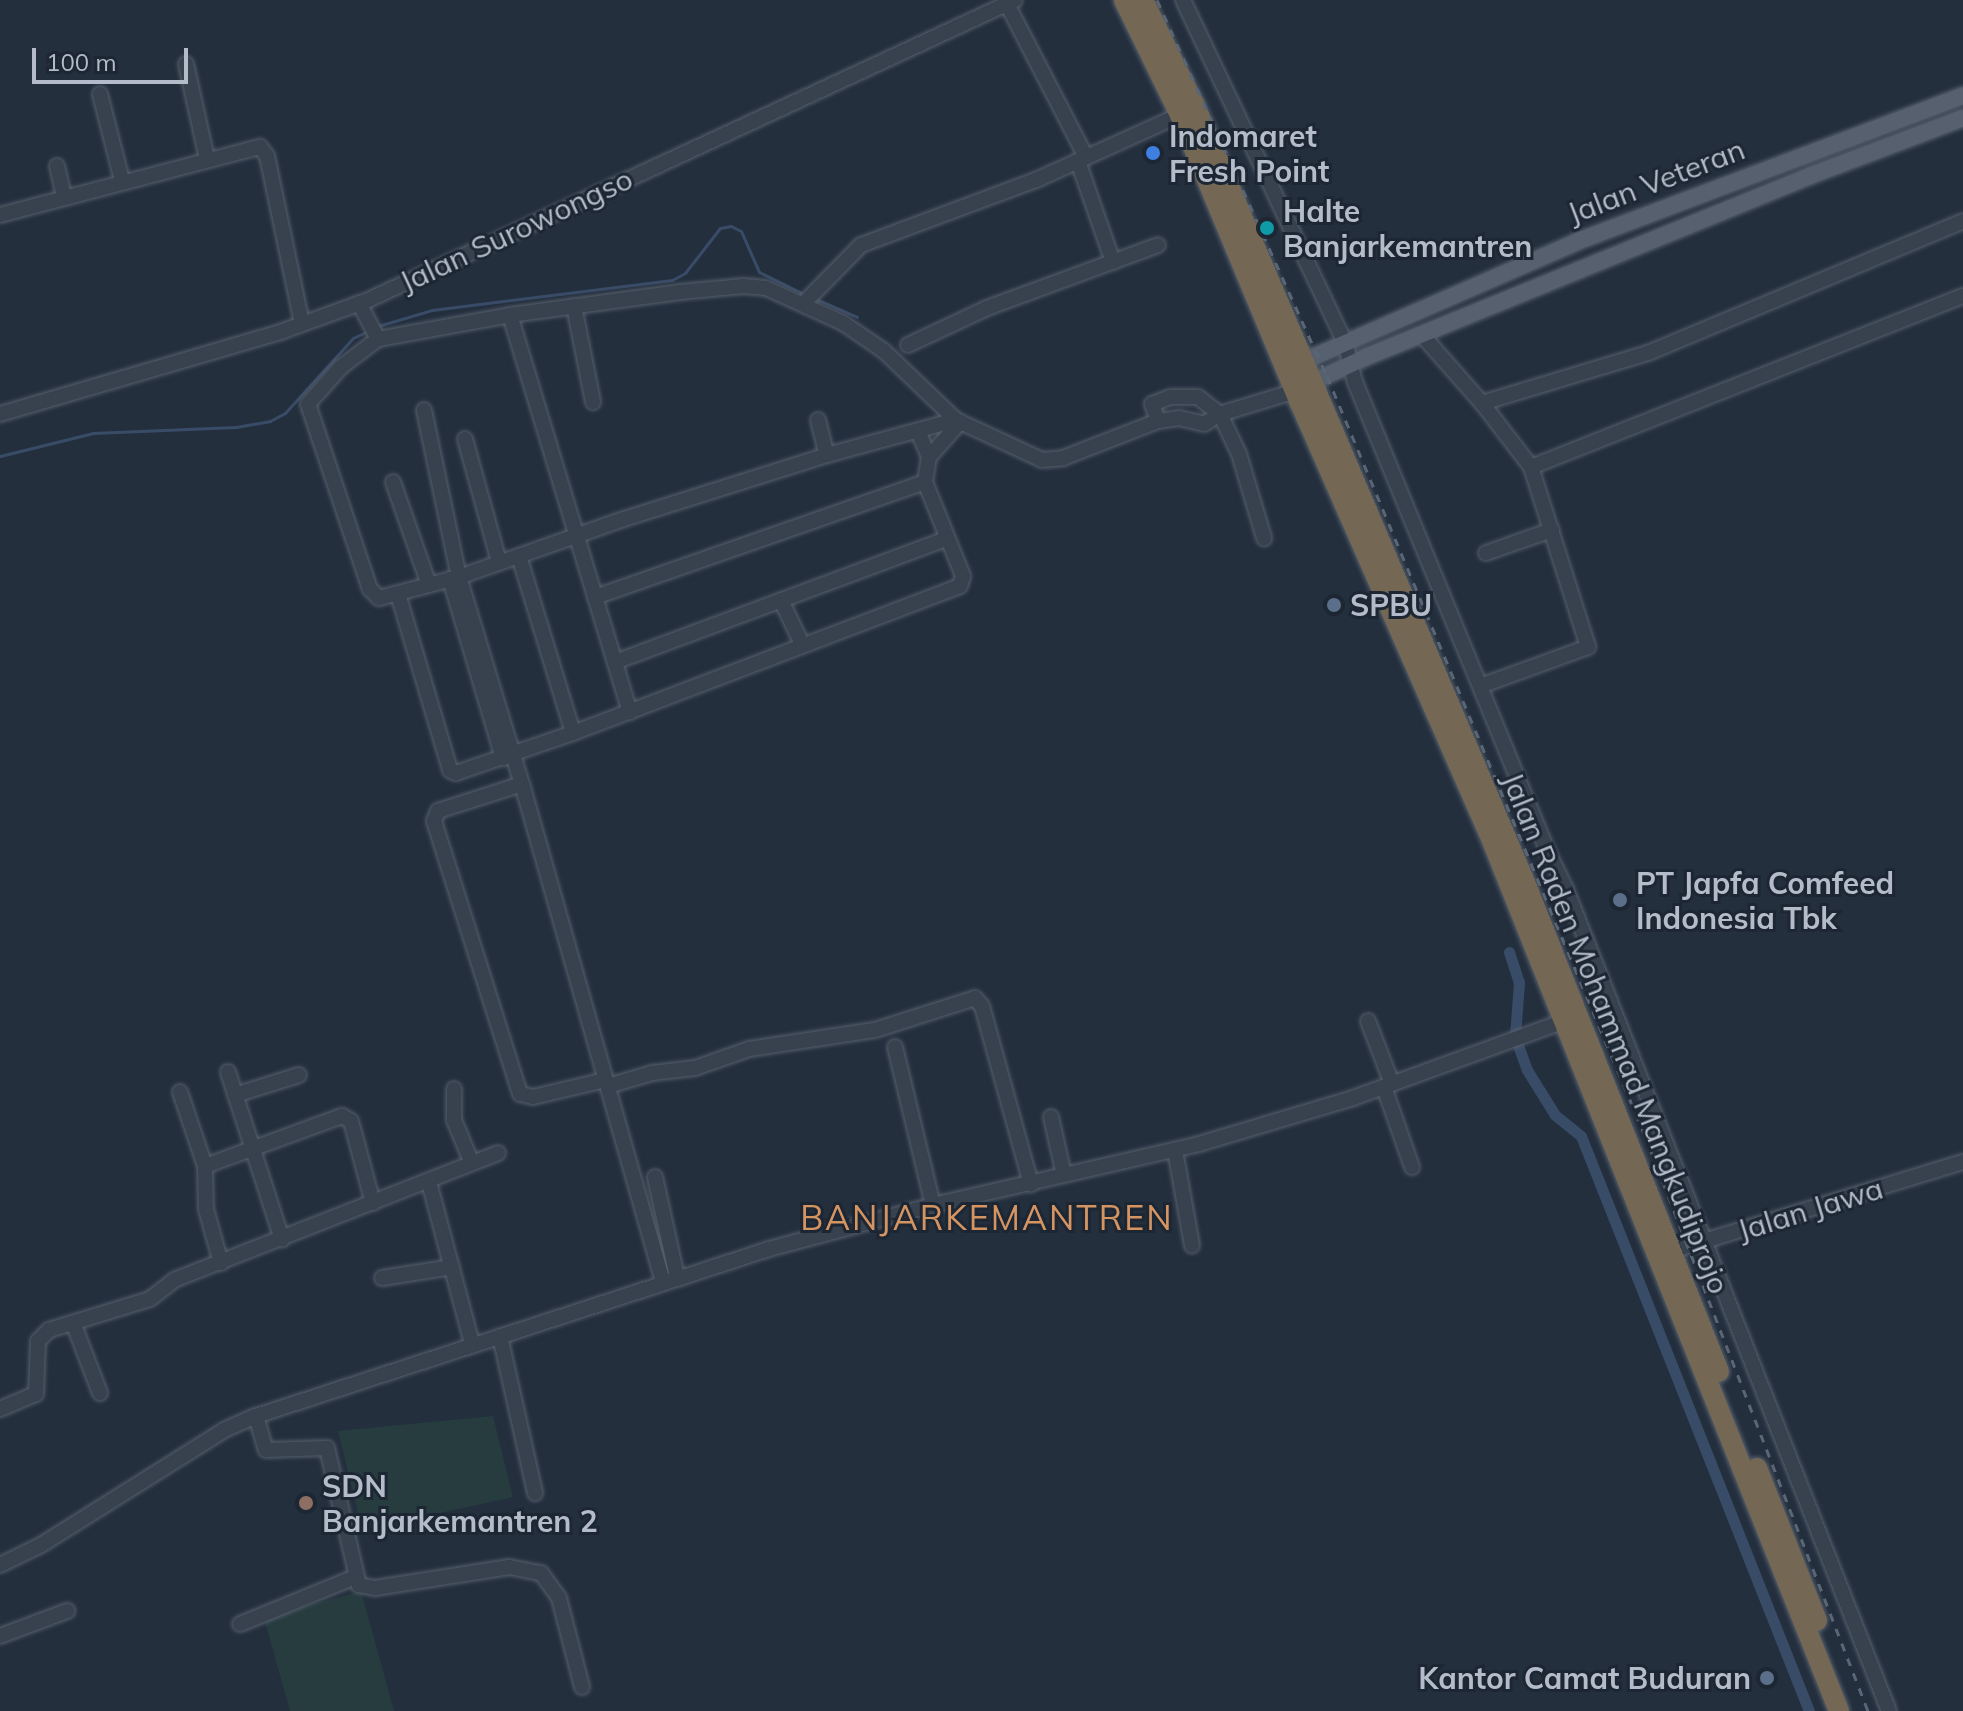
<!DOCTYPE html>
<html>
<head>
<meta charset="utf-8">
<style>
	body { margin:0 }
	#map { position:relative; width:1963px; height:1711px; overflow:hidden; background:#242f3e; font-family:Mulish,sans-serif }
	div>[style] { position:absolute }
	.green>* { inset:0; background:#263c3f }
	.stream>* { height:3px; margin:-1.5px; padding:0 1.5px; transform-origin:1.5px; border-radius:1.5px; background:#394c67 }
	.canal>* { height:11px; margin:-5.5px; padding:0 5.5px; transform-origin:5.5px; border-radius:5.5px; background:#394c67 }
	.roads { filter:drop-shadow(0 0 2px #565f6c) drop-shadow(0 0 2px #565f6c) }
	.minor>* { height:14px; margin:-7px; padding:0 7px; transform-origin:7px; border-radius:7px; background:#38414e }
	.major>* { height:16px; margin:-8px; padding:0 8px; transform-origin:8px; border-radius:8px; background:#56606e }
	.highway>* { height:20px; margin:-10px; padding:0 10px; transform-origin:10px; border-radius:10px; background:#746855 }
	.rail>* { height:3px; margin-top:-1.5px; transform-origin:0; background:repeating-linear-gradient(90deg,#5a6575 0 8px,transparent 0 16px) }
	.dots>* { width:22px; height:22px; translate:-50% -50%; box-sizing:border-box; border:4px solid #1d2633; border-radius:50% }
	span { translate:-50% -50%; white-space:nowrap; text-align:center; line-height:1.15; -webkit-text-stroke:6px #1d2633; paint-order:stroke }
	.poi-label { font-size:30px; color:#b4bcc9; font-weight:700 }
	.left { translate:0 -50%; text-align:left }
	.right { translate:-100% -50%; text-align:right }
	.street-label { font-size:30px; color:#b4bcc9 }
	.quarter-label { font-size:34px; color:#d59563; letter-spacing:2px }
	.scale { position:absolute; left:32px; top:48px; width:156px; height:36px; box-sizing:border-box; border:4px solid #b4bcc9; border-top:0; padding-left:10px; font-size:24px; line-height:28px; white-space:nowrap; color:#b4bcc9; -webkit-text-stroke:6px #1d2633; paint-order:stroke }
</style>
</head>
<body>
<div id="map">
	<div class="green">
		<div style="clip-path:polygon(493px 1416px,513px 1497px,362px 1530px,338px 1431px)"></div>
		<div style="clip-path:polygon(361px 1591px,394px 1711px,290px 1711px,264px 1618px)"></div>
	</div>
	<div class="stream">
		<div style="left:814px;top:298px;width:47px;rotate:23.8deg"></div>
		<div style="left:378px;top:326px;width:56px;rotate:-16.5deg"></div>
		<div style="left:432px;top:310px;width:242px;rotate:-7.1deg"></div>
		<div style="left:672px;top:280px;width:15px;rotate:-28deg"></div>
		<div style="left:685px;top:273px;width:57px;rotate:-52.1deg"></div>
		<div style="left:720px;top:228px;width:11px;rotate:-10deg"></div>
		<div style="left:731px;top:226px;width:11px;rotate:27deg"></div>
		<div style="left:741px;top:231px;width:45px;rotate:66.3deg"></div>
		<div style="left:759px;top:272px;width:50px;rotate:26.1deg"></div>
		<div style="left:0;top:456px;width:96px;rotate:-13.9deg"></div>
		<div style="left:93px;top:433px;width:143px;rotate:-2.4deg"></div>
		<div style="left:236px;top:427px;width:35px;rotate:-10deg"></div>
		<div style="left:270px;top:421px;width:17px;rotate:-28deg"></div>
		<div style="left:285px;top:413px;width:101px;rotate:-47.8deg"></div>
		<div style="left:353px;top:338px;width:17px;rotate:-25deg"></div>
	</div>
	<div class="canal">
		<div style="left:1509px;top:952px;width:32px;rotate:72deg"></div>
		<div style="left:1519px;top:982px;width:55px;rotate:94.2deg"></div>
		<div style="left:1515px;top:1037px;width:35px;rotate:70deg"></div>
		<div style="left:1527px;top:1070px;width:53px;rotate:58.1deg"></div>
		<div style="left:1555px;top:1115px;width:33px;rotate:39deg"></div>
		<div style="left:1581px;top:1136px;width:619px;rotate:68.37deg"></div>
	</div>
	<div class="roads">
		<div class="minor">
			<div style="left:1183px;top:0;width:378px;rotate:64.7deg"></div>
			<div style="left:1345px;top:342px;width:41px;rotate:76deg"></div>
			<div style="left:1355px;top:382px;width:508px;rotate:67.68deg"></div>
			<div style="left:1548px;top:852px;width:41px;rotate:64.1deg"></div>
			<div style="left:1566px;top:889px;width:883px;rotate:68.55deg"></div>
			<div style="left:1007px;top:4px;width:172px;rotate:62.7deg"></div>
			<div style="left:186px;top:64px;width:97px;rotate:77.5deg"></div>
			<div style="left:100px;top:94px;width:89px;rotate:75.7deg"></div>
			<div style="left:1078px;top:161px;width:107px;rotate:70.9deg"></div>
			<div style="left:57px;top:166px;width:32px;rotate:77deg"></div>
			<div style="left:0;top:215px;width:269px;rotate:-14.7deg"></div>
			<div style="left:260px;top:147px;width:11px;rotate:52deg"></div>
			<div style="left:267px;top:156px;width:171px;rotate:78.2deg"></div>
			<div style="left:359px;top:303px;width:41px;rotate:62.2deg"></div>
			<div style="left:378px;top:339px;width:134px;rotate:-10.3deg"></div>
			<div style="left:510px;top:315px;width:172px;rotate:-7.7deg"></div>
			<div style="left:680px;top:292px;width:64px;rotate:-5.4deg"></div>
			<div style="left:744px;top:286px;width:22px;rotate:5deg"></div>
			<div style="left:766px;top:288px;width:85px;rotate:24.4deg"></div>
			<div style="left:843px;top:323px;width:50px;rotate:34.3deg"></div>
			<div style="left:884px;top:351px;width:100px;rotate:43.8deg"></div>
			<div style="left:956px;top:420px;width:95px;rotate:24.9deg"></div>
			<div style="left:1042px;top:460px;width:21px;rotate:-5deg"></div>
			<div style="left:1063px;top:458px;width:102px;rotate:-21.3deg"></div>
			<div style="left:1158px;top:421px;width:21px;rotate:-8deg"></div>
			<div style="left:1179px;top:418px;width:26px;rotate:13deg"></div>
			<div style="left:1204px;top:424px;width:19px;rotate:-32deg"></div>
			<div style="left:1220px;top:414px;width:78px;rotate:-17deg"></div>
			<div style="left:804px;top:303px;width:81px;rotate:-45.5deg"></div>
			<div style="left:861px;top:245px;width:187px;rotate:-20.4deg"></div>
			<div style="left:1036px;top:180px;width:158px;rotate:-24.3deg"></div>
			<div style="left:574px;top:306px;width:98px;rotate:78.8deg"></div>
			<div style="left:510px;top:315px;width:415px;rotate:73.2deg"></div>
			<div style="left:1422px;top:335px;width:91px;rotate:48.6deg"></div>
			<div style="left:1482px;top:403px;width:81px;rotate:52.6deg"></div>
			<div style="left:1531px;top:467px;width:189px;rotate:72.4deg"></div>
			<div style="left:1588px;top:647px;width:115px;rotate:160.1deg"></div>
			<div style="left:378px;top:339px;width:46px;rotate:142.9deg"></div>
			<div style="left:341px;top:367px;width:50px;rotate:131.7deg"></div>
			<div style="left:308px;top:404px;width:195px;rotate:71.5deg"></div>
			<div style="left:370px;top:589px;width:13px;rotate:45deg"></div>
			<div style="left:379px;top:598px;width:83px;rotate:-14.7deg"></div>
			<div style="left:459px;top:577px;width:175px;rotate:-19.4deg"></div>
			<div style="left:624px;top:519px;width:213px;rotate:-17.5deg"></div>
			<div style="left:827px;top:455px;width:134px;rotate:-15.2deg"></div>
			<div style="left:908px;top:345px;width:87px;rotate:-25.1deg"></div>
			<div style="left:987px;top:308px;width:182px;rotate:-20.2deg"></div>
			<div style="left:1482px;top:403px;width:173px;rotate:-16.8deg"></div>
			<div style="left:1648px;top:353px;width:342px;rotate:-22.7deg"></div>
			<div style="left:424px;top:410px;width:171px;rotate:78.2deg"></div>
			<div style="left:459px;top:577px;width:216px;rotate:73.1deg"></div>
			<div style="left:522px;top:784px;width:518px;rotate:74.19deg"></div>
			<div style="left:0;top:414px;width:295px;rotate:-16.3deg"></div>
			<div style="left:283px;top:331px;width:88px;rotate:-19.9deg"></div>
			<div style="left:366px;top:301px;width:715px;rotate:-24.88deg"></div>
			<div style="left:818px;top:420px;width:36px;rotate:76deg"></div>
			<div style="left:1158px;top:421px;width:18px;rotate:-109deg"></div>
			<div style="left:1152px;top:404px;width:19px;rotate:-21deg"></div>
			<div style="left:1170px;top:397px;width:28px"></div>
			<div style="left:1198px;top:397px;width:28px;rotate:38deg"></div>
			<div style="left:1220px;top:414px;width:44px;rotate:64.6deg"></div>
			<div style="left:1239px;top:454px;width:88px;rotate:73.4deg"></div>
			<div style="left:465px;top:439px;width:128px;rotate:74.5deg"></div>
			<div style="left:929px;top:457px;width:47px;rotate:-48.5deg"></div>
			<div style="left:1531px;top:467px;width:465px;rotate:-21.6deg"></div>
			<div style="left:393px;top:482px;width:109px;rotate:70.7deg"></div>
			<div style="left:1486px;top:553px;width:70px;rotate:-19.2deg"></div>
			<div style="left:519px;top:556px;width:185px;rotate:73deg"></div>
			<div style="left:450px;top:579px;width:187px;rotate:73.5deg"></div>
			<div style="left:398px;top:594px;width:184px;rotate:73.5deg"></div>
			<div style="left:450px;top:770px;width:7px;rotate:27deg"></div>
			<div style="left:456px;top:773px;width:124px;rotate:-18.9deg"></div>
			<div style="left:573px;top:733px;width:414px;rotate:-20.8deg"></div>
			<div style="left:960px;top:586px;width:10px;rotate:-73deg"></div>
			<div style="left:963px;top:576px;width:101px;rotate:-112deg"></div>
			<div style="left:925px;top:482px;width:25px;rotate:-81deg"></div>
			<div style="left:929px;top:457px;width:26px;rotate:-113deg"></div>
			<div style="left:595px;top:597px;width:349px;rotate:-19.2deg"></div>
			<div style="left:781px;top:600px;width:49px;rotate:64.5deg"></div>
			<div style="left:615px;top:662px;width:353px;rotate:-20.4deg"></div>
			<div style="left:522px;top:784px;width:88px;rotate:162.2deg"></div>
			<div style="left:438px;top:811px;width:11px;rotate:112deg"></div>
			<div style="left:434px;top:821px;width:286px;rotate:72.5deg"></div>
			<div style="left:520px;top:1094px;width:13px;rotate:13deg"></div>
			<div style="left:533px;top:1097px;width:74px;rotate:-13.3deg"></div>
			<div style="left:1368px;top:1021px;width:67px;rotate:69.1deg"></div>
			<div style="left:895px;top:1047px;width:163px;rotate:76.5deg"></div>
			<div style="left:228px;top:1072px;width:176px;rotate:72.1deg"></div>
			<div style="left:608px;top:1086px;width:46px;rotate:-16.5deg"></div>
			<div style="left:652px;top:1073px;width:43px;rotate:-6.6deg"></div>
			<div style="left:695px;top:1068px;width:57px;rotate:-19.4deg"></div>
			<div style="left:749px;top:1049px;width:127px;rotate:-8.6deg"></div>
			<div style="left:875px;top:1030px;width:105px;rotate:-17.7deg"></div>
			<div style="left:975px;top:998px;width:11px;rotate:49deg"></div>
			<div style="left:982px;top:1006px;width:185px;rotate:74.6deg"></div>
			<div style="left:1384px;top:1087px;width:85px;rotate:70.7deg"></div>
			<div style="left:454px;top:1089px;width:31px;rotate:90deg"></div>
			<div style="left:454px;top:1120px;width:44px;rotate:67.5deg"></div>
			<div style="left:180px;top:1092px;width:78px;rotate:71.3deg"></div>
			<div style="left:205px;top:1166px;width:43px;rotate:88.7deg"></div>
			<div style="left:206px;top:1209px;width:56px;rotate:74.5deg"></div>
			<div style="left:235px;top:1095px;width:67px;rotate:-17.4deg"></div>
			<div style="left:1051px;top:1117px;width:59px;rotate:77.4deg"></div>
			<div style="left:1175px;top:1150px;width:97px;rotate:79.9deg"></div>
			<div style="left:205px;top:1166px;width:146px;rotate:-20.1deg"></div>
			<div style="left:342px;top:1116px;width:10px;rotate:29deg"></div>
			<div style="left:351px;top:1121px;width:85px;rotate:75deg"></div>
			<div style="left:655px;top:1177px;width:102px;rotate:77.6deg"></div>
			<div style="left:429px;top:1182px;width:168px;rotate:75.1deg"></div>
			<div style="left:1665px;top:1253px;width:312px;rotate:-17deg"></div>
			<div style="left:382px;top:1278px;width:71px;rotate:-8.9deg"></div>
			<div style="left:74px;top:1325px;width:73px;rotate:69.1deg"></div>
			<div style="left:500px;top:1336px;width:161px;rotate:77.4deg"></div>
			<div style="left:0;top:1409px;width:39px;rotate:-23deg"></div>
			<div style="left:36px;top:1394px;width:53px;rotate:-87.8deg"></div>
			<div style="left:38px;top:1341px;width:16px;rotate:-45deg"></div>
			<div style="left:49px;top:1330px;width:106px;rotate:-17.1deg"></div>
			<div style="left:150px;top:1299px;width:31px;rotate:-38deg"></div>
			<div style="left:174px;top:1280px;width:348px;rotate:-21.4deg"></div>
			<div style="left:256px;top:1416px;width:35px;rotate:74deg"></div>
			<div style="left:266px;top:1450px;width:61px;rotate:-1.9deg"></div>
			<div style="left:327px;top:1448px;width:141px;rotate:76.9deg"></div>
			<div style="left:359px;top:1585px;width:16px;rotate:11deg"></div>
			<div style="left:375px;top:1588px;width:136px;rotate:-8.9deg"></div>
			<div style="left:509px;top:1567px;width:33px;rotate:11deg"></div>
			<div style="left:541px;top:1573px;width:31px;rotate:54deg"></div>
			<div style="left:559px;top:1598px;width:92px;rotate:75.5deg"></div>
			<div style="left:0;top:1565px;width:46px;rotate:-26deg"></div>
			<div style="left:41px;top:1545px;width:216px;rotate:-32.1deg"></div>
			<div style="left:224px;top:1430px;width:35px;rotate:-24deg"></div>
			<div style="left:256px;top:1416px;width:539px;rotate:-18.03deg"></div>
			<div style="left:769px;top:1249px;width:170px;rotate:-15deg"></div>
			<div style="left:933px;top:1205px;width:273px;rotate:-12.9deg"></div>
			<div style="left:1199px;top:1144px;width:161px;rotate:-16.6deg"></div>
			<div style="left:1353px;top:1098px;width:225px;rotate:-20deg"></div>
			<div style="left:240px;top:1624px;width:124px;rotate:-22.2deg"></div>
			<div style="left:0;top:1636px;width:72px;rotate:-20.5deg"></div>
		</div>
		<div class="major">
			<div style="left:1295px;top:365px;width:307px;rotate:-23.6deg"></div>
			<div style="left:1576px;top:242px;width:414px;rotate:-20.7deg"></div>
			<div style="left:1304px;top:386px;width:68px;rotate:-25.1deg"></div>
			<div style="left:1366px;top:357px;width:482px;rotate:-22.2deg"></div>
			<div style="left:1812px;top:175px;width:161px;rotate:-20.7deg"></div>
		</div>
		<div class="highway">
			<div style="left:1124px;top:0;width:128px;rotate:64deg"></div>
			<div style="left:1180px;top:115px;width:312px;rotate:67.4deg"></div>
			<div style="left:1300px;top:403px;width:480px;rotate:66.3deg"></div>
			<div style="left:1493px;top:843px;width:934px;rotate:68.27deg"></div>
			<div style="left:1143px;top:0;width:118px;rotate:63.9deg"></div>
			<div style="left:1195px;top:106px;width:841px;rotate:66.97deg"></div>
			<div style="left:1524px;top:880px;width:529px;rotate:68.38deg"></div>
			<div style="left:1757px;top:1468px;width:164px;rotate:68.6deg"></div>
		</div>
	</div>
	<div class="rail">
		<div style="left:1157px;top:0;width:413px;rotate:65.7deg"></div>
		<div style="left:1327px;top:376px;width:824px;rotate:67.29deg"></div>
		<div style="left:1645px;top:1136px;width:617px;rotate:68.8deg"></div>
	</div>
	<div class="dots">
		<div style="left:1153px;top:153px;background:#3f7fe0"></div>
		<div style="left:1267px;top:228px;background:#0f9aa8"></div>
		<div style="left:1334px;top:605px;background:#5c6f8a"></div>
		<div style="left:1620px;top:900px;background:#5c6f8a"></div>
		<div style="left:306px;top:1503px;background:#8d6e63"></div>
		<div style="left:1767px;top:1678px;background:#5c6f8a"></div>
	</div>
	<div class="poi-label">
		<span class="left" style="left:1169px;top:153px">Indomaret<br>Fresh Point</span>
		<span class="left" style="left:1283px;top:228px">Halte<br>Banjarkemantren</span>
		<span class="left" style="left:1350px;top:605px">SPBU</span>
		<span class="left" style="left:1636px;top:900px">PT Japfa Comfeed<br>Indonesia Tbk</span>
		<span class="left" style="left:322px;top:1503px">SDN<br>Banjarkemantren 2</span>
		<span class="right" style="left:1751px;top:1678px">Kantor Camat Buduran</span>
	</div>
	<div class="street-label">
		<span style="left:1656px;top:181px;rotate:-21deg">Jalan Veteran</span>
		<span style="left:516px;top:230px;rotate:-25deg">Jalan Surowongso</span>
		<span style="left:1616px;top:1033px;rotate:68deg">Jalan Raden Mohammad Mangkudiprojo</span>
		<span style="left:1810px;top:1209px;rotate:-17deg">Jalan Jawa</span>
	</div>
	<div class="quarter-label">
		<span style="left:987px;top:1218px">BANJARKEMANTREN</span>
	</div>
	<div class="scale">100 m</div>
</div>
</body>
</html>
